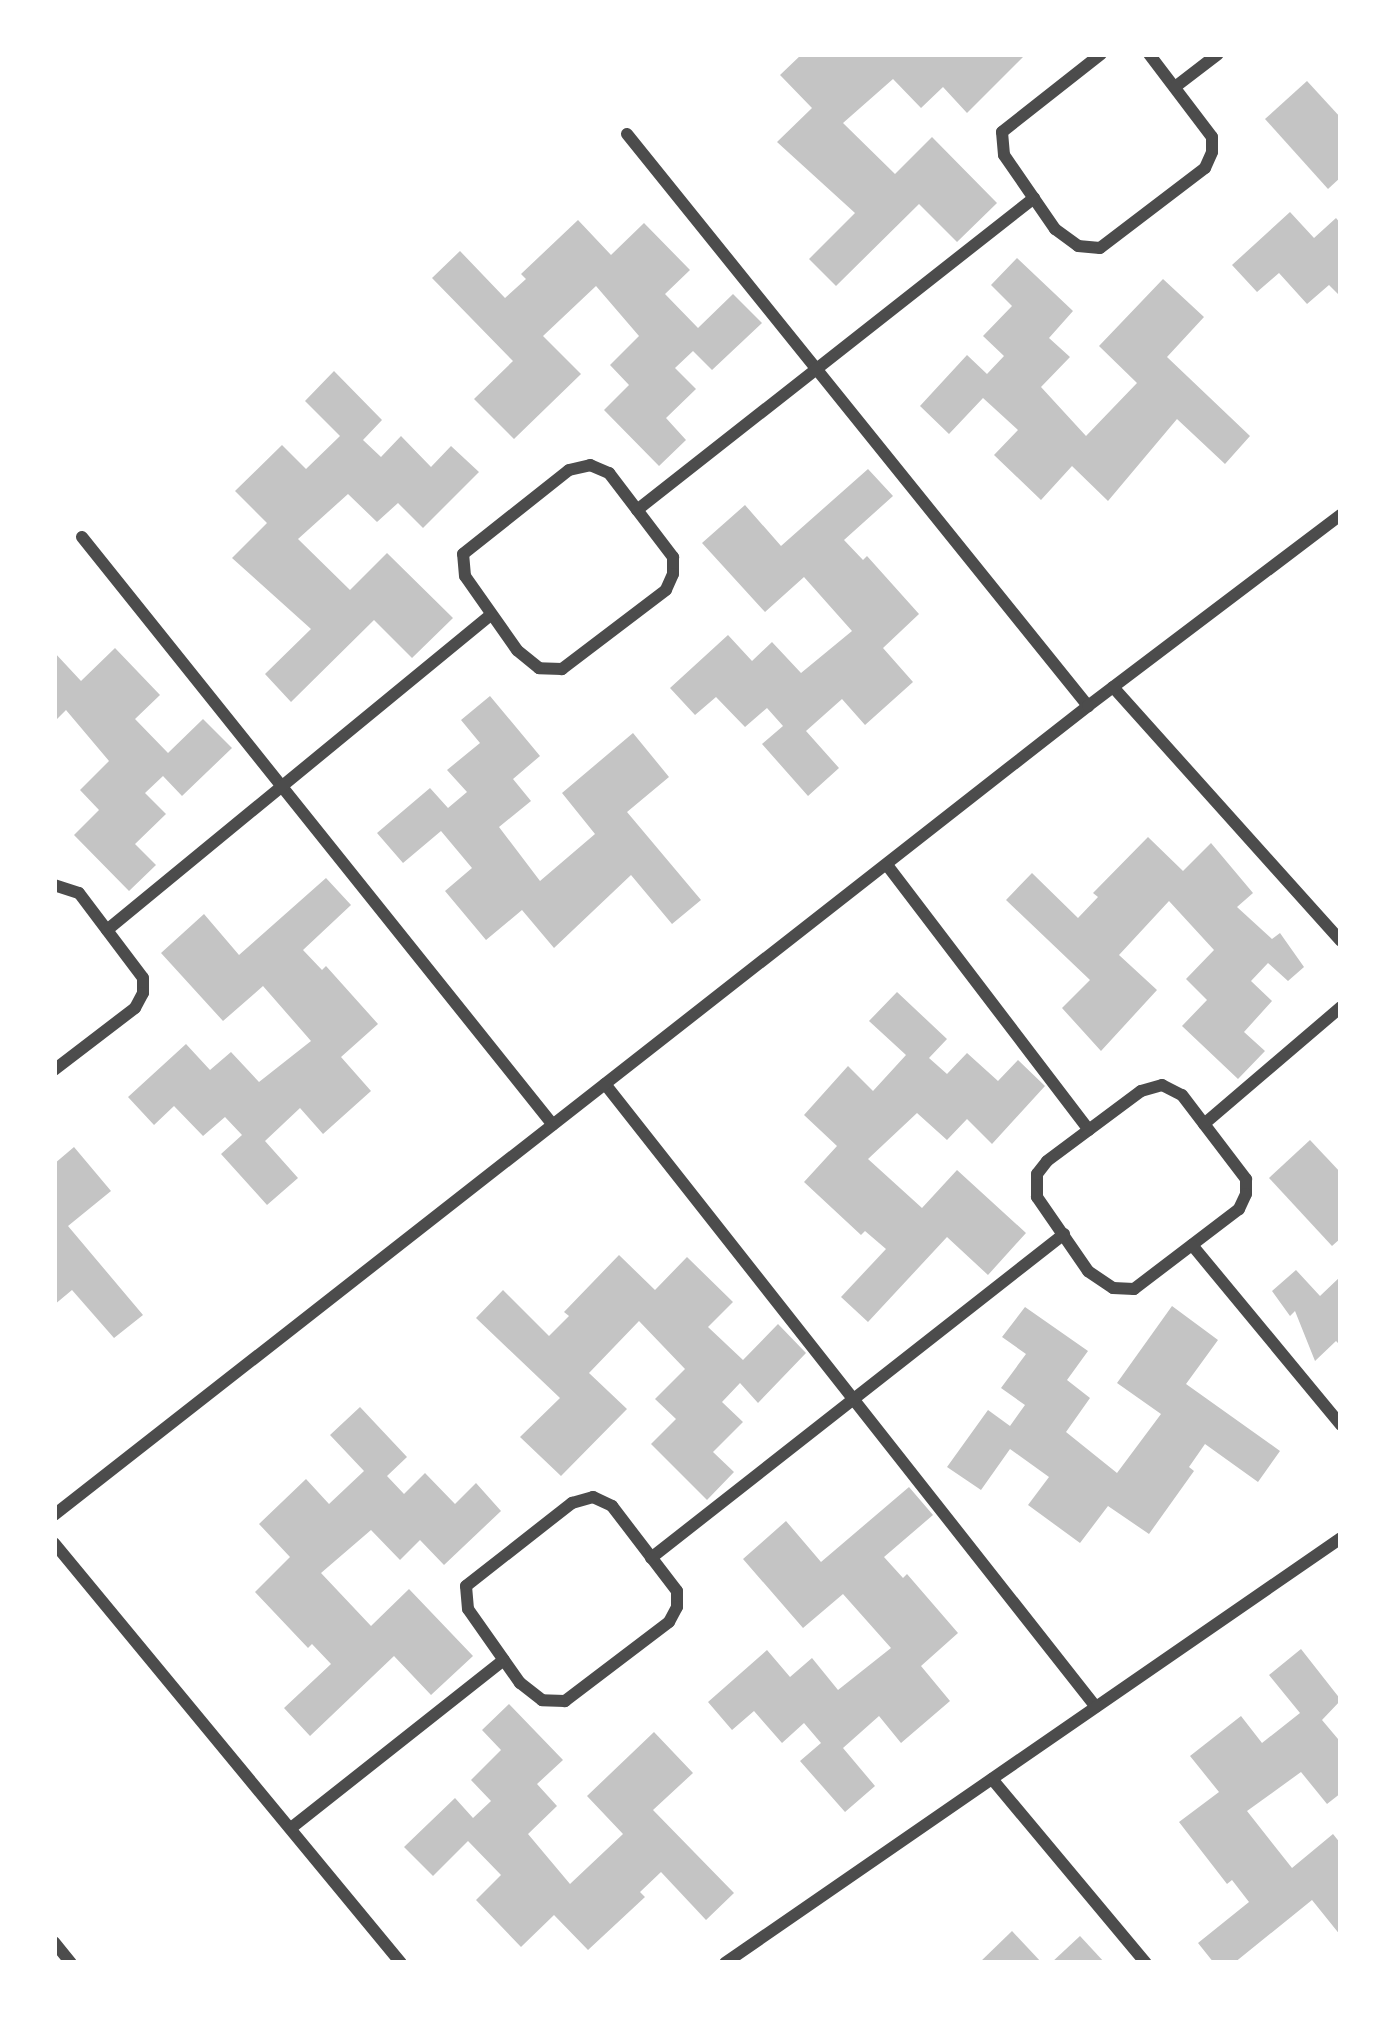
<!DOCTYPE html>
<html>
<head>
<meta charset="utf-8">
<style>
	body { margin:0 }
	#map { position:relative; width:1395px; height:2017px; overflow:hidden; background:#fff; font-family:"Source Serif 4",serif }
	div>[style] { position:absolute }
	.building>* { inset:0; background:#c4c4c4 }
	.minor>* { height:12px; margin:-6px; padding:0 6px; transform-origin:6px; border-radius:6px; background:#4c4c4c }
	span { translate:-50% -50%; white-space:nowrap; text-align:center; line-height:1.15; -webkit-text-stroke:12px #fff; paint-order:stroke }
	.frame { position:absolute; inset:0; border:57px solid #fff; pointer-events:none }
</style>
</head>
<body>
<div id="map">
	<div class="building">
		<div style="clip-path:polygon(802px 54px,1020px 54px,1023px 57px,967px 113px,943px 87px,921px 108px,893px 79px,843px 123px,895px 174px,932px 137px,997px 203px,957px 242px,919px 204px,836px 286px,809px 259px,855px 213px,777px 142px,812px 108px,780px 75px)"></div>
		<div style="clip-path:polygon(1307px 81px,1341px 118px,1341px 177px,1328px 189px,1265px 119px)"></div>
		<div style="clip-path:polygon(1290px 212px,1314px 238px,1336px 218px,1341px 224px,1341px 297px,1329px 285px,1307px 304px,1279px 273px,1257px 292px,1232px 265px)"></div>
		<div style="clip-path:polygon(578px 220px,611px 255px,644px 223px,690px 270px,665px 294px,698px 328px,733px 294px,762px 323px,712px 370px,693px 351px,675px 368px,696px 389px,666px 418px,686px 440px,659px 466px,604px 410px,629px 385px,610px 365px,639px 336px,596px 286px,543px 336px,581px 374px,514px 439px,474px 399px,513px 361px,432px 278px,460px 251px,505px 298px,526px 279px,521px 274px)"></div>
		<div style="clip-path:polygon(1017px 258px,1073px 311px,1049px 338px,1070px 357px,1041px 387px,1086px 436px,1137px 383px,1099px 346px,1163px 279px,1204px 317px,1167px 357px,1250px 436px,1225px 464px,1177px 419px,1108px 501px,1072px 466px,1041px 500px,994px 455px,1018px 430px,983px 398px,949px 434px,920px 406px,967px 355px,987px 374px,1004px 356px,983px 336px,1012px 306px,991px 285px)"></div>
		<div style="clip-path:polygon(334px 371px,382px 420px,363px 440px,381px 457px,401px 436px,431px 467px,451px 446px,479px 472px,423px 528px,398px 503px,377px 522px,348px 494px,298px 539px,350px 590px,387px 553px,453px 618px,412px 658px,374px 620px,291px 702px,265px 674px,311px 629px,232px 558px,267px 523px,235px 491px,282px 445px,306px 469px,340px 436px,305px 401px)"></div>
		<div style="clip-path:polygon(868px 469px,893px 496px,844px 540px,863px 560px,867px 556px,919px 614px,883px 648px,913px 682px,865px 725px,842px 699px,806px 731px,839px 768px,808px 796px,762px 744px,783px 726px,767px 708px,745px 727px,716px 697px,695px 715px,670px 688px,728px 635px,752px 661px,772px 642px,801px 673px,852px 631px,804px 577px,765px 612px,702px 543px,745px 505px,781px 546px)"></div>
		<div style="clip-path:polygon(115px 648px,160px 695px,135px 719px,168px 753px,203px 719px,232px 748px,182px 796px,163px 776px,145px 793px,166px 814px,135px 844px,156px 865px,129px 891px,74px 835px,99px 810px,80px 790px,109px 761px,66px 710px,54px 722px,54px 652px,81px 681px)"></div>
		<div style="clip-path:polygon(490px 696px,540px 756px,513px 779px,531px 801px,499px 827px,540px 881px,595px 834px,562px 793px,633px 733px,669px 777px,627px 812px,701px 900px,672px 924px,631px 875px,554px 948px,522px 910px,486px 940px,445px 891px,472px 868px,441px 831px,403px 863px,377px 833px,430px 788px,448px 808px,467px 792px,447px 770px,480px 743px,461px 720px)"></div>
		<div style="clip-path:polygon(1148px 837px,1183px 871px,1211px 843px,1253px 893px,1237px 907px,1272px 939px,1280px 933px,1304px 967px,1288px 981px,1268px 963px,1251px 981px,1272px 1001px,1244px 1032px,1265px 1051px,1238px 1079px,1182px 1026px,1207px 1000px,1186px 979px,1214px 950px,1169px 901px,1119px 955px,1157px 990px,1101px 1051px,1062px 1008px,1090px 980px,1006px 900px,1032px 873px,1078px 918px,1098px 897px,1093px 893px)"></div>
		<div style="clip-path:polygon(326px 878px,351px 905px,303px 950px,322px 970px,326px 966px,378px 1024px,341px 1057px,371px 1091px,323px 1134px,300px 1108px,265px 1141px,298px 1178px,267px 1205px,221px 1154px,242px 1135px,225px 1117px,203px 1136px,174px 1106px,154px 1125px,128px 1097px,186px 1044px,210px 1070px,231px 1052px,259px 1082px,311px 1041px,263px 986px,223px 1021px,161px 953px,204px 914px,239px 955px)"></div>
		<div style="clip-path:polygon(897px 992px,947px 1039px,929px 1058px,947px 1074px,967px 1053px,998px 1081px,1018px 1060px,1045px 1086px,992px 1144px,967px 1119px,947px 1140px,917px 1113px,868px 1159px,922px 1208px,957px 1170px,1026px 1233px,988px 1275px,947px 1237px,868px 1322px,841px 1297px,886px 1249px,865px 1231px,861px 1235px,804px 1182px,837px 1146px,804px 1115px,848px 1066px,873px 1091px,906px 1055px,869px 1021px)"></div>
		<div style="clip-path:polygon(1310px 1140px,1341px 1173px,1341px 1238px,1332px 1246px,1269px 1178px)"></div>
		<div style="clip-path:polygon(74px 1147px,111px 1191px,68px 1226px,143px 1315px,114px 1338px,72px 1290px,54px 1305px,54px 1164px)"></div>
		<div style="clip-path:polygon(619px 1255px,655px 1290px,687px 1257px,733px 1302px,708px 1327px,743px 1360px,778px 1324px,806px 1353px,758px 1403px,740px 1383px,722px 1402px,743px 1422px,713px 1452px,734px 1472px,707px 1500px,651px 1444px,676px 1419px,655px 1399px,685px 1369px,639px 1321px,589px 1373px,627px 1409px,561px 1476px,520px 1437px,560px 1398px,476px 1318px,503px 1290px,549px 1336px,569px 1316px,564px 1312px)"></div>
		<div style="clip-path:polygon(1296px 1270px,1320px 1296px,1341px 1276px,1341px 1346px,1336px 1341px,1315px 1361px,1295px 1311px,1290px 1316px,1272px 1291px)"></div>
		<div style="clip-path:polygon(1172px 1306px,1218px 1340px,1186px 1384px,1280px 1451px,1258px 1482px,1205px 1444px,1189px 1467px,1194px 1471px,1149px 1534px,1108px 1506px,1080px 1543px,1028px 1505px,1049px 1477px,1010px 1449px,981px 1490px,947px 1467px,988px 1410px,1010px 1426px,1025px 1405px,1001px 1388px,1026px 1354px,1002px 1337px,1025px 1307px,1088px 1351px,1067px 1380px,1090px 1398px,1066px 1432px,1117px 1473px,1161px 1414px,1117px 1383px)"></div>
		<div style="clip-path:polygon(360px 1407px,407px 1457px,387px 1476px,404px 1494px,425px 1473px,455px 1504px,476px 1483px,501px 1511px,444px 1565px,420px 1540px,400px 1560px,371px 1530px,321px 1573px,371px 1626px,409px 1589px,473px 1656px,431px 1695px,394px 1656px,310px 1736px,284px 1708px,331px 1664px,312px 1644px,308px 1648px,255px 1592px,290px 1557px,259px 1524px,306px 1479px,329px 1504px,364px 1471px,330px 1435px)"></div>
		<div style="clip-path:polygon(909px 1487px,933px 1515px,884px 1557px,903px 1578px,907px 1574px,958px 1633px,921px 1666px,950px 1701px,901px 1743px,879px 1716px,843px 1748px,875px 1786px,845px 1812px,800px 1761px,821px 1743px,804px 1723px,782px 1743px,754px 1711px,732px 1730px,708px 1702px,767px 1650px,790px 1677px,812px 1658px,838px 1690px,891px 1648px,843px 1594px,803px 1628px,743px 1559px,786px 1521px,821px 1562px)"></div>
		<div style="clip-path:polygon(1301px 1649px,1341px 1700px,1322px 1720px,1338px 1739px,1341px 1737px,1341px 1793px,1327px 1804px,1301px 1772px,1247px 1811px,1292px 1868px,1333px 1834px,1341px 1844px,1341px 1936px,1312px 1900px,1234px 1963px,1214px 1963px,1198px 1943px,1249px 1902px,1232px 1880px,1227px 1884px,1179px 1822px,1219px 1792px,1190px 1756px,1241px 1716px,1262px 1743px,1300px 1713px,1269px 1675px)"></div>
		<div style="clip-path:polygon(509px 1704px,563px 1760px,537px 1784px,557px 1806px,528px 1834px,570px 1884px,623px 1834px,587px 1796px,654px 1732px,693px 1773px,653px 1810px,734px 1893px,706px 1920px,661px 1872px,640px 1892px,645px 1897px,588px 1950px,554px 1915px,521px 1947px,476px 1900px,501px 1875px,468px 1841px,433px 1876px,404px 1847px,455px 1798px,473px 1818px,491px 1801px,471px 1780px,501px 1750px,482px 1730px)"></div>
		<div style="clip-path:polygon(1012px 1931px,1042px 1963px,979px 1963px)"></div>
		<div style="clip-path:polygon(1080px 1936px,1105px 1963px,1051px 1963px)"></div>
	</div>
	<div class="minor">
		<div style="left:1101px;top:54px;width:126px;rotate:141.8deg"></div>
		<div style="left:1002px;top:132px;width:23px;rotate:85deg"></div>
		<div style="left:1004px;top:155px;width:90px;rotate:55.4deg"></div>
		<div style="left:1055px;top:229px;width:29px;rotate:36deg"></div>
		<div style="left:1078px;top:246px;width:22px;rotate:5deg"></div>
		<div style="left:1100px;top:248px;width:132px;rotate:-37.3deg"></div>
		<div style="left:1205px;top:168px;width:17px;rotate:-66deg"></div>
		<div style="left:1212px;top:152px;width:15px;rotate:-90deg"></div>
		<div style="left:1212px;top:137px;width:104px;rotate:-127.2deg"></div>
		<div style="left:1175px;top:87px;width:54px;rotate:-37.5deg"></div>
		<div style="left:627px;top:134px;width:735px;rotate:51.13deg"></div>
		<div style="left:590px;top:465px;width:21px;rotate:23deg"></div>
		<div style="left:609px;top:473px;width:106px;rotate:52.7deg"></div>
		<div style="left:673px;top:557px;width:17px;rotate:90deg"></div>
		<div style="left:673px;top:574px;width:17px;rotate:114deg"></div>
		<div style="left:666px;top:590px;width:131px;rotate:142.8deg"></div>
		<div style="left:562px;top:669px;width:23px;rotate:-178deg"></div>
		<div style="left:539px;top:668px;width:28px;rotate:-141deg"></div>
		<div style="left:517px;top:650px;width:90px;rotate:-125.1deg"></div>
		<div style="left:465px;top:576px;width:22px;rotate:-95deg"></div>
		<div style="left:463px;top:554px;width:135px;rotate:-38.4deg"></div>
		<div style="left:569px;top:470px;width:22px;rotate:-13deg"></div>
		<div style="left:637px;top:510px;width:505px;rotate:-38.16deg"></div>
		<div style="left:82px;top:537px;width:753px;rotate:51.3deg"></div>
		<div style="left:1113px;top:687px;width:341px;rotate:48.1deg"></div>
		<div style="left:887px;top:865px;width:333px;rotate:52.7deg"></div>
		<div style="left:54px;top:885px;width:26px;rotate:18deg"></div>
		<div style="left:79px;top:893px;width:106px;rotate:53deg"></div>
		<div style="left:143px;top:978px;width:15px;rotate:90deg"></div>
		<div style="left:143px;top:993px;width:17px;rotate:118deg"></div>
		<div style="left:135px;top:1008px;width:102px;rotate:142.6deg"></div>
		<div style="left:107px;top:930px;width:497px;rotate:-39.4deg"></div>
		<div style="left:605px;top:1084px;width:793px;rotate:51.76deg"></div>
		<div style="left:1162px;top:1085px;width:22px;rotate:27deg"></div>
		<div style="left:1182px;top:1095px;width:106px;rotate:52.7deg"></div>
		<div style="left:1246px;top:1179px;width:15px;rotate:90deg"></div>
		<div style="left:1246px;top:1194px;width:17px;rotate:115deg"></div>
		<div style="left:1239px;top:1209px;width:132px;rotate:142.7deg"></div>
		<div style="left:1134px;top:1289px;width:21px;rotate:-177deg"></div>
		<div style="left:1113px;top:1288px;width:30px;rotate:-146deg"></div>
		<div style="left:1088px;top:1271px;width:90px;rotate:-124.6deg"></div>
		<div style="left:1037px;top:1197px;width:23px;rotate:-90deg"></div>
		<div style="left:1037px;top:1174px;width:16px;rotate:-52deg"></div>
		<div style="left:1047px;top:1161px;width:117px;rotate:-36.7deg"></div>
		<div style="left:1141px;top:1091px;width:22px;rotate:-16deg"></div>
		<div style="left:1204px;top:1124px;width:180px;rotate:-40.5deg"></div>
		<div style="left:1192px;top:1245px;width:234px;rotate:50.4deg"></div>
		<div style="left:593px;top:1497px;width:21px;rotate:25deg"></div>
		<div style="left:612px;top:1506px;width:107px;rotate:52.6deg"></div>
		<div style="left:677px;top:1591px;width:16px;rotate:90deg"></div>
		<div style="left:677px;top:1607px;width:17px;rotate:118deg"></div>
		<div style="left:669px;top:1622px;width:131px;rotate:142.8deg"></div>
		<div style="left:565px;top:1701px;width:23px;rotate:-178deg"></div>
		<div style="left:542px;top:1700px;width:28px;rotate:-142deg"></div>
		<div style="left:520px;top:1683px;width:90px;rotate:-125.1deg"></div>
		<div style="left:468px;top:1609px;width:23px;rotate:-95deg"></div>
		<div style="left:466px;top:1586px;width:135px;rotate:-38.1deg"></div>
		<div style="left:572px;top:1503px;width:22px;rotate:-16deg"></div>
		<div style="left:54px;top:1515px;width:1313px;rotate:-38.04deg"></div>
		<div style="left:1088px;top:706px;width:317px;rotate:-37.1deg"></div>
		<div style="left:54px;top:1543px;width:545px;rotate:50.44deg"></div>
		<div style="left:651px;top:1558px;width:525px;rotate:-38.11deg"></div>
		<div style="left:992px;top:1779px;width:240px;rotate:50.1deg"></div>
		<div style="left:291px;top:1828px;width:271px;rotate:-38.3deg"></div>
		<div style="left:54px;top:1942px;width:27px;rotate:51deg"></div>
		<div style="left:725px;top:1963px;width:748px;rotate:-34.6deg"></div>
	</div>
	<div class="frame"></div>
</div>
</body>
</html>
